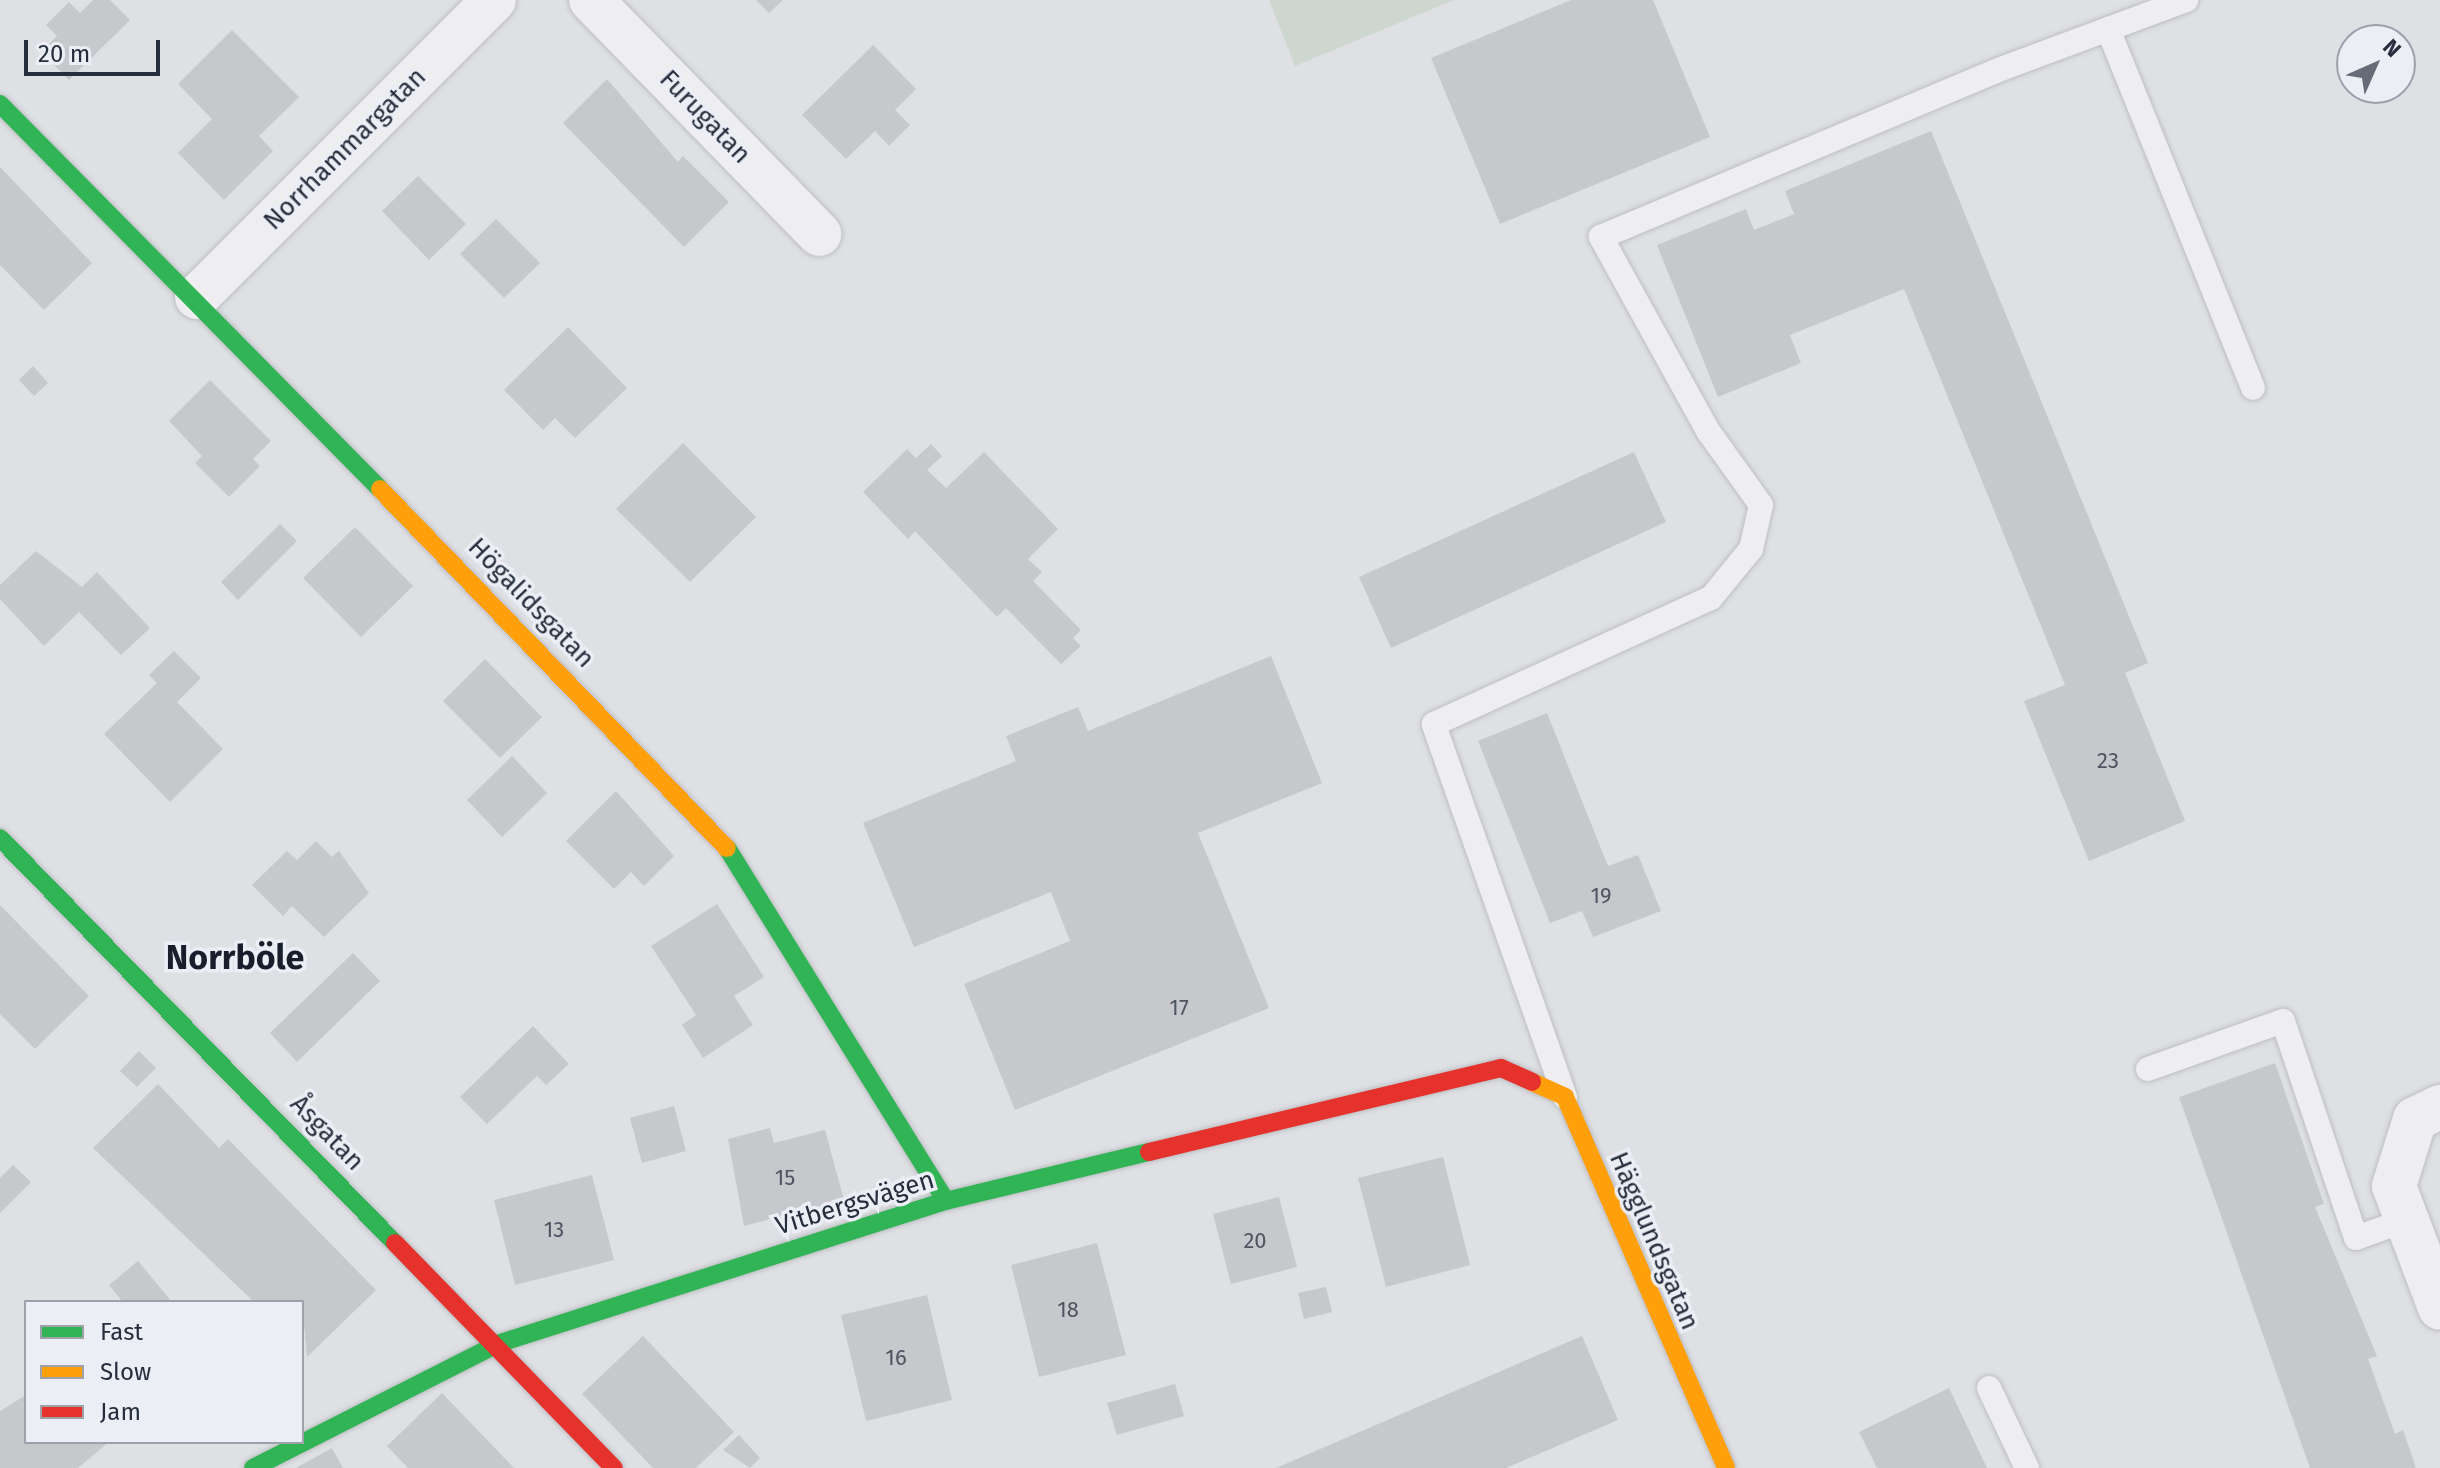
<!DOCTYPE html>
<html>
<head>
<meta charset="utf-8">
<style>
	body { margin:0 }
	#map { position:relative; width:2440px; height:1468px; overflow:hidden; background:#dee0e4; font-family:"Fira Sans",sans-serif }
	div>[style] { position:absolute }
	.green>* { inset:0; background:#ced7cf }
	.building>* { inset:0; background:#c6c8cc }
	.roads { filter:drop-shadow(0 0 2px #bdbec2) drop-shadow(0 0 2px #bdbec2) }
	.lane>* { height:24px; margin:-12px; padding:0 12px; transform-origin:12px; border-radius:12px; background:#eeeef1 }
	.street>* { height:44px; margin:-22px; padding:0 22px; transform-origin:22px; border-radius:22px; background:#eeeef1 }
	.fast>* { height:18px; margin:-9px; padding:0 9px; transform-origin:9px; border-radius:9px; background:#30b455 }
	.slow>* { height:18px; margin:-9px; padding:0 9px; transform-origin:9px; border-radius:9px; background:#ff9f0a }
	.jam>* { height:18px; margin:-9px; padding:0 9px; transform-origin:9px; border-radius:9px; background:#e5322d }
	span { translate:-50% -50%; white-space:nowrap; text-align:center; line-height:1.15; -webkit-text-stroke:7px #ebeef4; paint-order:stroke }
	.number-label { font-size:22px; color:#4f5461 }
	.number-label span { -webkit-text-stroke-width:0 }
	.street-label { font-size:26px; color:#262d3c }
	.district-label { font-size:34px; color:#191e2d; font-weight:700 }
	.legend { position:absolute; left:24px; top:1300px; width:280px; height:144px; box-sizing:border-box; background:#ebeef4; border:2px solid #9ca1aa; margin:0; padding:10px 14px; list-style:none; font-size:24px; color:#262d3c }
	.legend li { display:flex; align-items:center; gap:16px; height:40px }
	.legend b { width:40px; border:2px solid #9ca1aa }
	.north { position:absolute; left:2336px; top:24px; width:80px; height:80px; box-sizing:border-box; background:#ebeef4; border:2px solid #9ca1aa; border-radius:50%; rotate:45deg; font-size:22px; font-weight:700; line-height:32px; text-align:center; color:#262d3c }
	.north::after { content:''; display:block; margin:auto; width:28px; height:36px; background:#666c77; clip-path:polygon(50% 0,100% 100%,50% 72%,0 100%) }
	.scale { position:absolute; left:24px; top:40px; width:136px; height:36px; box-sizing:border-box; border:4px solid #262d3c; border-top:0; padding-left:10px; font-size:24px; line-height:28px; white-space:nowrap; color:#262d3c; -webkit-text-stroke:6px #ebeef4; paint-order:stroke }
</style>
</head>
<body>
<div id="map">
	<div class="green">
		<div style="clip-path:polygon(1269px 0,1454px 0,1295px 66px)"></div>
	</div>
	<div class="building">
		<div style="clip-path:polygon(93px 0,110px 0,130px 20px,69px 80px,41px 52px,57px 36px,46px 25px,69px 2px,80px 13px)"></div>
		<div style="clip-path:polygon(756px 0,783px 0,769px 13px)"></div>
		<div style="clip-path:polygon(1571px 0,1653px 0,1710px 137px,1500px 224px,1431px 58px)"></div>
		<div style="clip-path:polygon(232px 30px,299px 97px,259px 136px,273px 151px,224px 200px,178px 153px,212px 119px,178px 84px)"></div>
		<div style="clip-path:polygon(873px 45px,916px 89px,895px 110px,910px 125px,889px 146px,875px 131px,846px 159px,802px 115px)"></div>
		<div style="clip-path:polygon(607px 79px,678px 162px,683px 156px,729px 202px,684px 247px,563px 123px)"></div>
		<div style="clip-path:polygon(1931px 131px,2148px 663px,2125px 673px,2185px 821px,2089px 861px,2024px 701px,2065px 685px,1904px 289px,1790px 335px,1801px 363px,1718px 397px,1657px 245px,1746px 209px,1754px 230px,1794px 214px,1785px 191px)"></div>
		<div style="clip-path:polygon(0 167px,92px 263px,44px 310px,0 265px)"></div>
		<div style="clip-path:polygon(418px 176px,466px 224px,429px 260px,382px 211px)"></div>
		<div style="clip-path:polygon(496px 219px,540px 263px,504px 298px,460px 254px)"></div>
		<div style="clip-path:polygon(568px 327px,627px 388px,575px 438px,555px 418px,543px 430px,504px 390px)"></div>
		<div style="clip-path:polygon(33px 366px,48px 383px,34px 396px,19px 380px)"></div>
		<div style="clip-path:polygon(210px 380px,271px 441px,253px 459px,260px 466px,229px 497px,195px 463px,202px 456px,169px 421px)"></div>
		<div style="clip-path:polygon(683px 443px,756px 517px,690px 582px,616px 509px)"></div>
		<div style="clip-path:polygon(931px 444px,942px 456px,927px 470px,946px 488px,984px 452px,1058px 529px,1028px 559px,1042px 572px,1033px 581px,1081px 630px,1073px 638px,1081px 646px,1061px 664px,1006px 608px,997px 617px,915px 531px,908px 539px,863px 492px,907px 449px,916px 458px)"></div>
		<div style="clip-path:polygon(1634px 452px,1666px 522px,1391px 648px,1359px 577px)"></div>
		<div style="clip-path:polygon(280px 524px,297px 541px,238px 600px,221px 582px)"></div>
		<div style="clip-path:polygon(355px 527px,413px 586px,361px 637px,303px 578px)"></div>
		<div style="clip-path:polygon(36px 551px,82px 587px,97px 572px,150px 628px,121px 655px,79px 612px,44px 646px,0 599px,0 585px)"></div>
		<div style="clip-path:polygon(174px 651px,201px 678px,177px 702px,223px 749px,170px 802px,104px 734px,157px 683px,149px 675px)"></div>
		<div style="clip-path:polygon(1271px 656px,1322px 783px,1198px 833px,1269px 1008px,1015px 1110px,964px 984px,1070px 941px,1051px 892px,914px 947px,863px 823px,1016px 761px,1006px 736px,1078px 707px,1088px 731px)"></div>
		<div style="clip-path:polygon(485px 659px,542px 717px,500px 758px,443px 701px)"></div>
		<div style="clip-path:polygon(1547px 713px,1608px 866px,1638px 855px,1661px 911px,1593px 937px,1582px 911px,1550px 923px,1478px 741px)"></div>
		<div style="clip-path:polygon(512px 756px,547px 793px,502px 837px,467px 800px)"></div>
		<div style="clip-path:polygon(616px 791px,674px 856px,644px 886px,631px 872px,614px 889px,566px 841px)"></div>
		<div style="clip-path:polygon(316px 841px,332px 857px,339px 851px,369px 893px,324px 937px,292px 906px,283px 916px,252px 885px,287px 851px,297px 860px)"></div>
		<div style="clip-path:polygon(717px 904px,764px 977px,734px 996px,753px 1025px,703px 1058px,682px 1025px,696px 1015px,651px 946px)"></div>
		<div style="clip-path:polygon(0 905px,89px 996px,35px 1049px,0 1014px)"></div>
		<div style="clip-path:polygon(353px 953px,380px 981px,297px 1062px,270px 1033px)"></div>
		<div style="clip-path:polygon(533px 1026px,569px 1064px,546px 1085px,537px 1076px,487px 1124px,460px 1097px)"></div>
		<div style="clip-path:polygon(139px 1051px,156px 1068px,137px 1087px,120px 1071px)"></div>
		<div style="clip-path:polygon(2275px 1063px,2324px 1204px,2315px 1207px,2377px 1356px,2368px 1359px,2395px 1434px,2403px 1430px,2416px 1468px,2310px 1468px,2179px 1097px)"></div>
		<div style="clip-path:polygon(158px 1084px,219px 1148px,228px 1139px,376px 1290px,307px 1357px,302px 1302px,254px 1302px,93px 1148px)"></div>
		<div style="clip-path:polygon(674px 1106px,686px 1151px,642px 1163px,630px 1118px)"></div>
		<div style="clip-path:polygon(770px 1128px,774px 1143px,825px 1130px,844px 1200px,744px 1226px,728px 1139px)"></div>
		<div style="clip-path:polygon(1443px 1157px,1470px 1265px,1386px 1287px,1358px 1178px)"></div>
		<div style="clip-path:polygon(13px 1165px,31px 1182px,0 1213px,0 1178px)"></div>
		<div style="clip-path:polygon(592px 1175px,614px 1260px,515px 1285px,494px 1200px)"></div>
		<div style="clip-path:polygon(1279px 1197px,1297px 1267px,1231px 1284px,1213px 1214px)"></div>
		<div style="clip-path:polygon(1097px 1243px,1126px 1355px,1039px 1377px,1011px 1265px)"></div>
		<div style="clip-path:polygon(138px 1261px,172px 1302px,123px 1302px,109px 1285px)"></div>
		<div style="clip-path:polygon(1326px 1287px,1332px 1312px,1304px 1319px,1298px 1293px)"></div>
		<div style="clip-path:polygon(927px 1295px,952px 1400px,866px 1421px,841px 1315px)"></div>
		<div style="clip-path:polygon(643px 1336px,734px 1432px,696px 1468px,653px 1468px,582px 1394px)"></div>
		<div style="clip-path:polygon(1582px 1336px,1618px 1420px,1506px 1468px,1276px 1468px)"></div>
		<div style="clip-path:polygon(1175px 1384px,1184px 1416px,1117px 1435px,1107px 1403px)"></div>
		<div style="clip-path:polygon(1949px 1388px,1987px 1468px,1877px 1468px,1859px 1432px)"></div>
		<div style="clip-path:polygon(442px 1393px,514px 1468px,408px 1468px,387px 1446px)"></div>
		<div style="clip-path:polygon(26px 1395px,26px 1442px,109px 1442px,78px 1468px,0 1468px,0 1411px)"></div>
		<div style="clip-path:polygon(739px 1435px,760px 1458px,750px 1468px,723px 1450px)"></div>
		<div style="clip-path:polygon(332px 1448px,343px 1468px,296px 1468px)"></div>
	</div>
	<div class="roads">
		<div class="lane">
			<div style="left:2108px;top:29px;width:387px;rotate:68deg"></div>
			<div style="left:2148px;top:1069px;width:143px;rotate:-19.6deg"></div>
			<div style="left:2283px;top:1021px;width:229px;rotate:71.4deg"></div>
			<div style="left:2356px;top:1238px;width:53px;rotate:-19.8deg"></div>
			<div style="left:1565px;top:1097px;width:395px;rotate:-109.4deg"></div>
			<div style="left:1434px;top:724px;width:304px;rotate:-24.5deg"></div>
			<div style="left:1711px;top:598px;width:63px;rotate:-50.8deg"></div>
			<div style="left:1751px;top:549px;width:45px;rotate:-77.2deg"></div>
			<div style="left:1761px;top:505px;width:91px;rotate:-125.6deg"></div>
			<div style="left:1708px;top:431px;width:222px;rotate:-118.9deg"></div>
			<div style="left:1601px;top:237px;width:431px;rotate:-22.8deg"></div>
			<div style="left:1998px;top:70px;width:201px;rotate:-20.4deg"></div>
			<div style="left:1989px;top:1388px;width:89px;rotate:64.6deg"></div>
		</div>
		<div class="street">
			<div style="left:591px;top:0;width:327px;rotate:45.7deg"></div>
			<div style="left:197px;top:297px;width:420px;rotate:-45deg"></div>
			<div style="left:2440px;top:1107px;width:28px;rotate:154deg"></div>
			<div style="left:2415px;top:1119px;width:70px;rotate:107.4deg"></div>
			<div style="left:2394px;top:1186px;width:130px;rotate:69.3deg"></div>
		</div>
		<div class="fast">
			<div style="left:0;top:104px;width:541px;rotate:45.37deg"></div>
			<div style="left:0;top:838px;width:566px;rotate:45.72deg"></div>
			<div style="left:727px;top:848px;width:415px;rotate:58.2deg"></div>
			<div style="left:253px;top:1468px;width:274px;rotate:-26.9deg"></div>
			<div style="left:497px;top:1344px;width:471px;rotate:-17.7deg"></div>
			<div style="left:946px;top:1201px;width:209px;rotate:-13.6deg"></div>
		</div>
		<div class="slow">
			<div style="left:380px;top:489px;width:499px;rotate:46deg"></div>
			<div style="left:1532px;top:1082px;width:36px;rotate:24deg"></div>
			<div style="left:1565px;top:1097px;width:404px;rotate:66.5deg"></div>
		</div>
		<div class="jam">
			<div style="left:1149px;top:1152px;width:362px;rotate:-13.4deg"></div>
			<div style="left:1501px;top:1068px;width:34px;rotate:24deg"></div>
			<div style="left:395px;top:1243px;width:314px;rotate:45.8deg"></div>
		</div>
	</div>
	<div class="number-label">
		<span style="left:2108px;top:761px">23</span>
		<span style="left:1601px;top:896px">19</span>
		<span style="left:1179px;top:1008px">17</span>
		<span style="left:785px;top:1178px">15</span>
		<span style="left:554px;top:1230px">13</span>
		<span style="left:1255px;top:1241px">20</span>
		<span style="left:1068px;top:1310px">18</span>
		<span style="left:896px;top:1358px">16</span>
	</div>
	<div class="street-label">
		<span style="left:705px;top:117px;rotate:46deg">Furugatan</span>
		<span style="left:345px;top:149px;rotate:-45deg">Norrhammargatan</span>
		<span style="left:531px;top:603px;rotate:46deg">Högalidsgatan</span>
		<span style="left:327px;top:1133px;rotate:46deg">Åsgatan</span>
		<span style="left:855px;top:1203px;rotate:-17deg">Vitbergsvägen</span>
		<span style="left:1654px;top:1241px;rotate:67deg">Hägglundsgatan</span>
	</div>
	<div class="district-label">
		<span style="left:235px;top:958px">Norrböle</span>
	</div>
	<ul class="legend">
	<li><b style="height:10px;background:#30b455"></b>Fast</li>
	<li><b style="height:10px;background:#ff9f0a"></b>Slow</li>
	<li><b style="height:10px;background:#e5322d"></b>Jam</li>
	</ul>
	<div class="north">N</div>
	<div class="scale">20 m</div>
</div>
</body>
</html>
